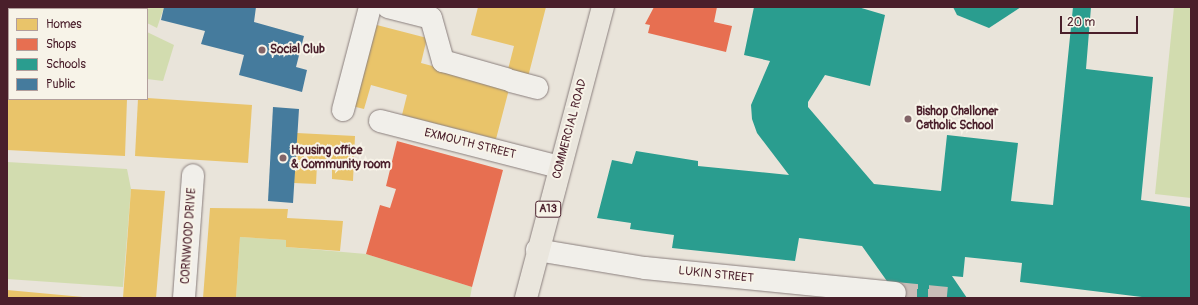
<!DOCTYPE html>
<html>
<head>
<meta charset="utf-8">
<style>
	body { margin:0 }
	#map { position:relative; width:1198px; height:305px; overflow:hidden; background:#e9e4da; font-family:Pangolin,sans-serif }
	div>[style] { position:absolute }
	.green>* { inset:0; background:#d2dcaf }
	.homes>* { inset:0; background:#e9c46a }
	.shops>* { inset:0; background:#e76f51 }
	.schools>* { inset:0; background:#2a9d8f }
	.public>* { inset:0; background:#457b9d }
	.minor-tunnel>* { height:22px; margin-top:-11px; transform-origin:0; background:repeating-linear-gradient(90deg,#c9bdb7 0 22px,transparent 0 33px) }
	.roads { filter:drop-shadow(0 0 1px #8a7f7d) drop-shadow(0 0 1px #8a7f7d) }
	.minor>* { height:22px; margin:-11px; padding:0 11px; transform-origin:11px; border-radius:11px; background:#f1efea }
	.highway>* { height:22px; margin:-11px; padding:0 11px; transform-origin:11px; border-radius:11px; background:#eae6dd }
	.dots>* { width:11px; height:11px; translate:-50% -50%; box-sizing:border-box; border:2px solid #f7f3e8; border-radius:50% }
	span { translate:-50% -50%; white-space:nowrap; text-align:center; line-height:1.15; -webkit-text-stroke:4px #f7f3e8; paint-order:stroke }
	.shield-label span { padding:1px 3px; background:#f7f3e8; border:1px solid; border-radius:3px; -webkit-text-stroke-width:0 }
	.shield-label { font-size:11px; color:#4a1f2b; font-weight:700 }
	.poi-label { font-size:12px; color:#4a1f2b; font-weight:700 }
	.left { translate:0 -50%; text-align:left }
	.street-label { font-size:12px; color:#4a1f2b }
	.frame { position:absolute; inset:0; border:8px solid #4a1f2b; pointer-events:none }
	.legend { position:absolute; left:8px; top:8px; width:140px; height:92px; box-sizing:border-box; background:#f7f3e8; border:1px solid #b29e9c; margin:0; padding:5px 7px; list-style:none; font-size:12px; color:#4a1f2b }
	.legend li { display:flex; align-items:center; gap:8px; height:20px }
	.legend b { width:20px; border:1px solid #b29e9c }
	.scale { position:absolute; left:1060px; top:16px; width:78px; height:18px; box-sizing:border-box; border:2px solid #4a1f2b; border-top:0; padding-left:5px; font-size:12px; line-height:14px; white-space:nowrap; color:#4a1f2b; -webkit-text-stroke:3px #f7f3e8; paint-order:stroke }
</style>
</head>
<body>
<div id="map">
	<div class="green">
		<div style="clip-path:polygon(7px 7px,98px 7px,102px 9px,9px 9px,9px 68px)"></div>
		<div style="clip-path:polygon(113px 7px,164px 7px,157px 28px,147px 23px,147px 9px)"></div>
		<div style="clip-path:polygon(1174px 7px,1191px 7px,1191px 198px,1155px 194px)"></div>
		<div style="clip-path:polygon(147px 32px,174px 45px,163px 81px,147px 79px)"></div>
		<div style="clip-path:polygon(7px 162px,127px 169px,131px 189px,123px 287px,7px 279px)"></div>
		<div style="clip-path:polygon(240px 237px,286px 240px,286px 247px,366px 254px,472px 287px,470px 298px,236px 298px)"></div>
	</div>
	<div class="homes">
		<div style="clip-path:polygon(478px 7px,546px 7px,528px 77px,513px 74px,496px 139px,402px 115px,407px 95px,371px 85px,364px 109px,352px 106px,373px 24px,427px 38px,421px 63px,504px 85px,514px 46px,471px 35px)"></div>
		<div style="clip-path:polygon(7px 84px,9px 99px,127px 99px,125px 156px,7px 150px)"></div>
		<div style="clip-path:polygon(147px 98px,252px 105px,248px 163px,135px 156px,138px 99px)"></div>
		<div style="clip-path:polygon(297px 133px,355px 136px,353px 181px,332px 179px,332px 165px,317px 164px,316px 184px,294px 183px)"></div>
		<div style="clip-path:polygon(131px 189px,165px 191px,156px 298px,123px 298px)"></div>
		<div style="clip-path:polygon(210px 208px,288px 209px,287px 218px,343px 221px,340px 251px,286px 247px,286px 240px,240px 237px,236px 298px,203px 298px)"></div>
		<div style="clip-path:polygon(7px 290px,83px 297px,83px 298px,7px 298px)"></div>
	</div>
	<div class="shops">
		<div style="clip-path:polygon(654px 7px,717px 7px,714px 22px,732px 26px,726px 52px,648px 33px,650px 25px,645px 24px)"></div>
		<div style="clip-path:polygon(397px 141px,503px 170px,472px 287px,366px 254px,380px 205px,390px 208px,396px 189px,386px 186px)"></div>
	</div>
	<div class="schools">
		<div style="clip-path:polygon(754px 7px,858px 7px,885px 15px,870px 86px,825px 75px,808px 102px,808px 107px,874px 184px,941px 191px,947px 135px,1018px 143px,1011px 201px,1053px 205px,1073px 7px,1091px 7px,1086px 69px,1153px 77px,1141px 200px,1191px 207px,1191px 298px,1150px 298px,1020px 282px,1022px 263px,965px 257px,963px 277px,952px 276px,967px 298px,899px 298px,862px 246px,799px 238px,795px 261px,672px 248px,674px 235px,630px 229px,631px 223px,597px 218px,612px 160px,632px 164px,636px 151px,698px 161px,698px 166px,789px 175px,757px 133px,752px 119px,751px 105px,770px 61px,744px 55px)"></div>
		<div style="clip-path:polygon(953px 7px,1021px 7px,989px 28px,957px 15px)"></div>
	</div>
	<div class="public">
		<div style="clip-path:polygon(164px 7px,256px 7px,254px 22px,304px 36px,296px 67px,307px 70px,302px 92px,239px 75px,244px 55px,201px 44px,205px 31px,161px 20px)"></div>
		<div style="clip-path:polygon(273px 107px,299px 109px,293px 203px,268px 201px)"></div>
	</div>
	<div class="minor-tunnel">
		<div style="left:895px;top:293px;width:52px;rotate:5.5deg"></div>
	</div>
	<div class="roads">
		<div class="minor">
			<div style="left:388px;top:7px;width:44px;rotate:14.3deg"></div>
			<div style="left:431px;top:18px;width:45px;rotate:74.4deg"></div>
			<div style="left:443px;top:61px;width:66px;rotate:15.9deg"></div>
			<div style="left:511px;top:81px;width:27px;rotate:15deg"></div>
			<div style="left:343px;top:110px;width:106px;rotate:-75.3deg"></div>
			<div style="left:380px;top:121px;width:185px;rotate:14.4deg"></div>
			<div style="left:537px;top:250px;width:109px;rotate:9.5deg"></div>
			<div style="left:645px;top:268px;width:251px;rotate:5.7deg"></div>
			<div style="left:184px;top:298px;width:123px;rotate:-85.8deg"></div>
		</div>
		<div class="highway">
			<div style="left:526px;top:298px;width:301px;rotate:-75.2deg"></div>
		</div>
	</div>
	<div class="dots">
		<div style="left:262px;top:50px;background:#826468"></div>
		<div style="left:908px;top:119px;background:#826468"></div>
		<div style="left:283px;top:158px;background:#826468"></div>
	</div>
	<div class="shield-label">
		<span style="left:548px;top:209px">A13</span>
	</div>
	<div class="poi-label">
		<span class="left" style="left:270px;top:50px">Social Club</span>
		<span class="left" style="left:916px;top:119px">Bishop Challoner<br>Catholic School</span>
		<span class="left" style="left:291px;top:158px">Housing office<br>&amp; Community room</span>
	</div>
	<div class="street-label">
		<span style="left:570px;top:129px;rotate:-75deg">COMMERCIAL ROAD</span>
		<span style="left:470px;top:144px;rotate:14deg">EXMOUTH STREET</span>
		<span style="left:189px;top:236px;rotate:-86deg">CORNWOOD DRIVE</span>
		<span style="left:716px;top:275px;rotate:6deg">LUKIN STREET</span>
	</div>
	<div class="frame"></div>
	<ul class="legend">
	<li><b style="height:11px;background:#e9c46a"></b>Homes</li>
	<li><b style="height:11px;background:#e76f51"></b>Shops</li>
	<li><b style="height:11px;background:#2a9d8f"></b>Schools</li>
	<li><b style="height:11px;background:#457b9d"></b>Public</li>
	</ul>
	<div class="scale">20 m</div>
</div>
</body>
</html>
